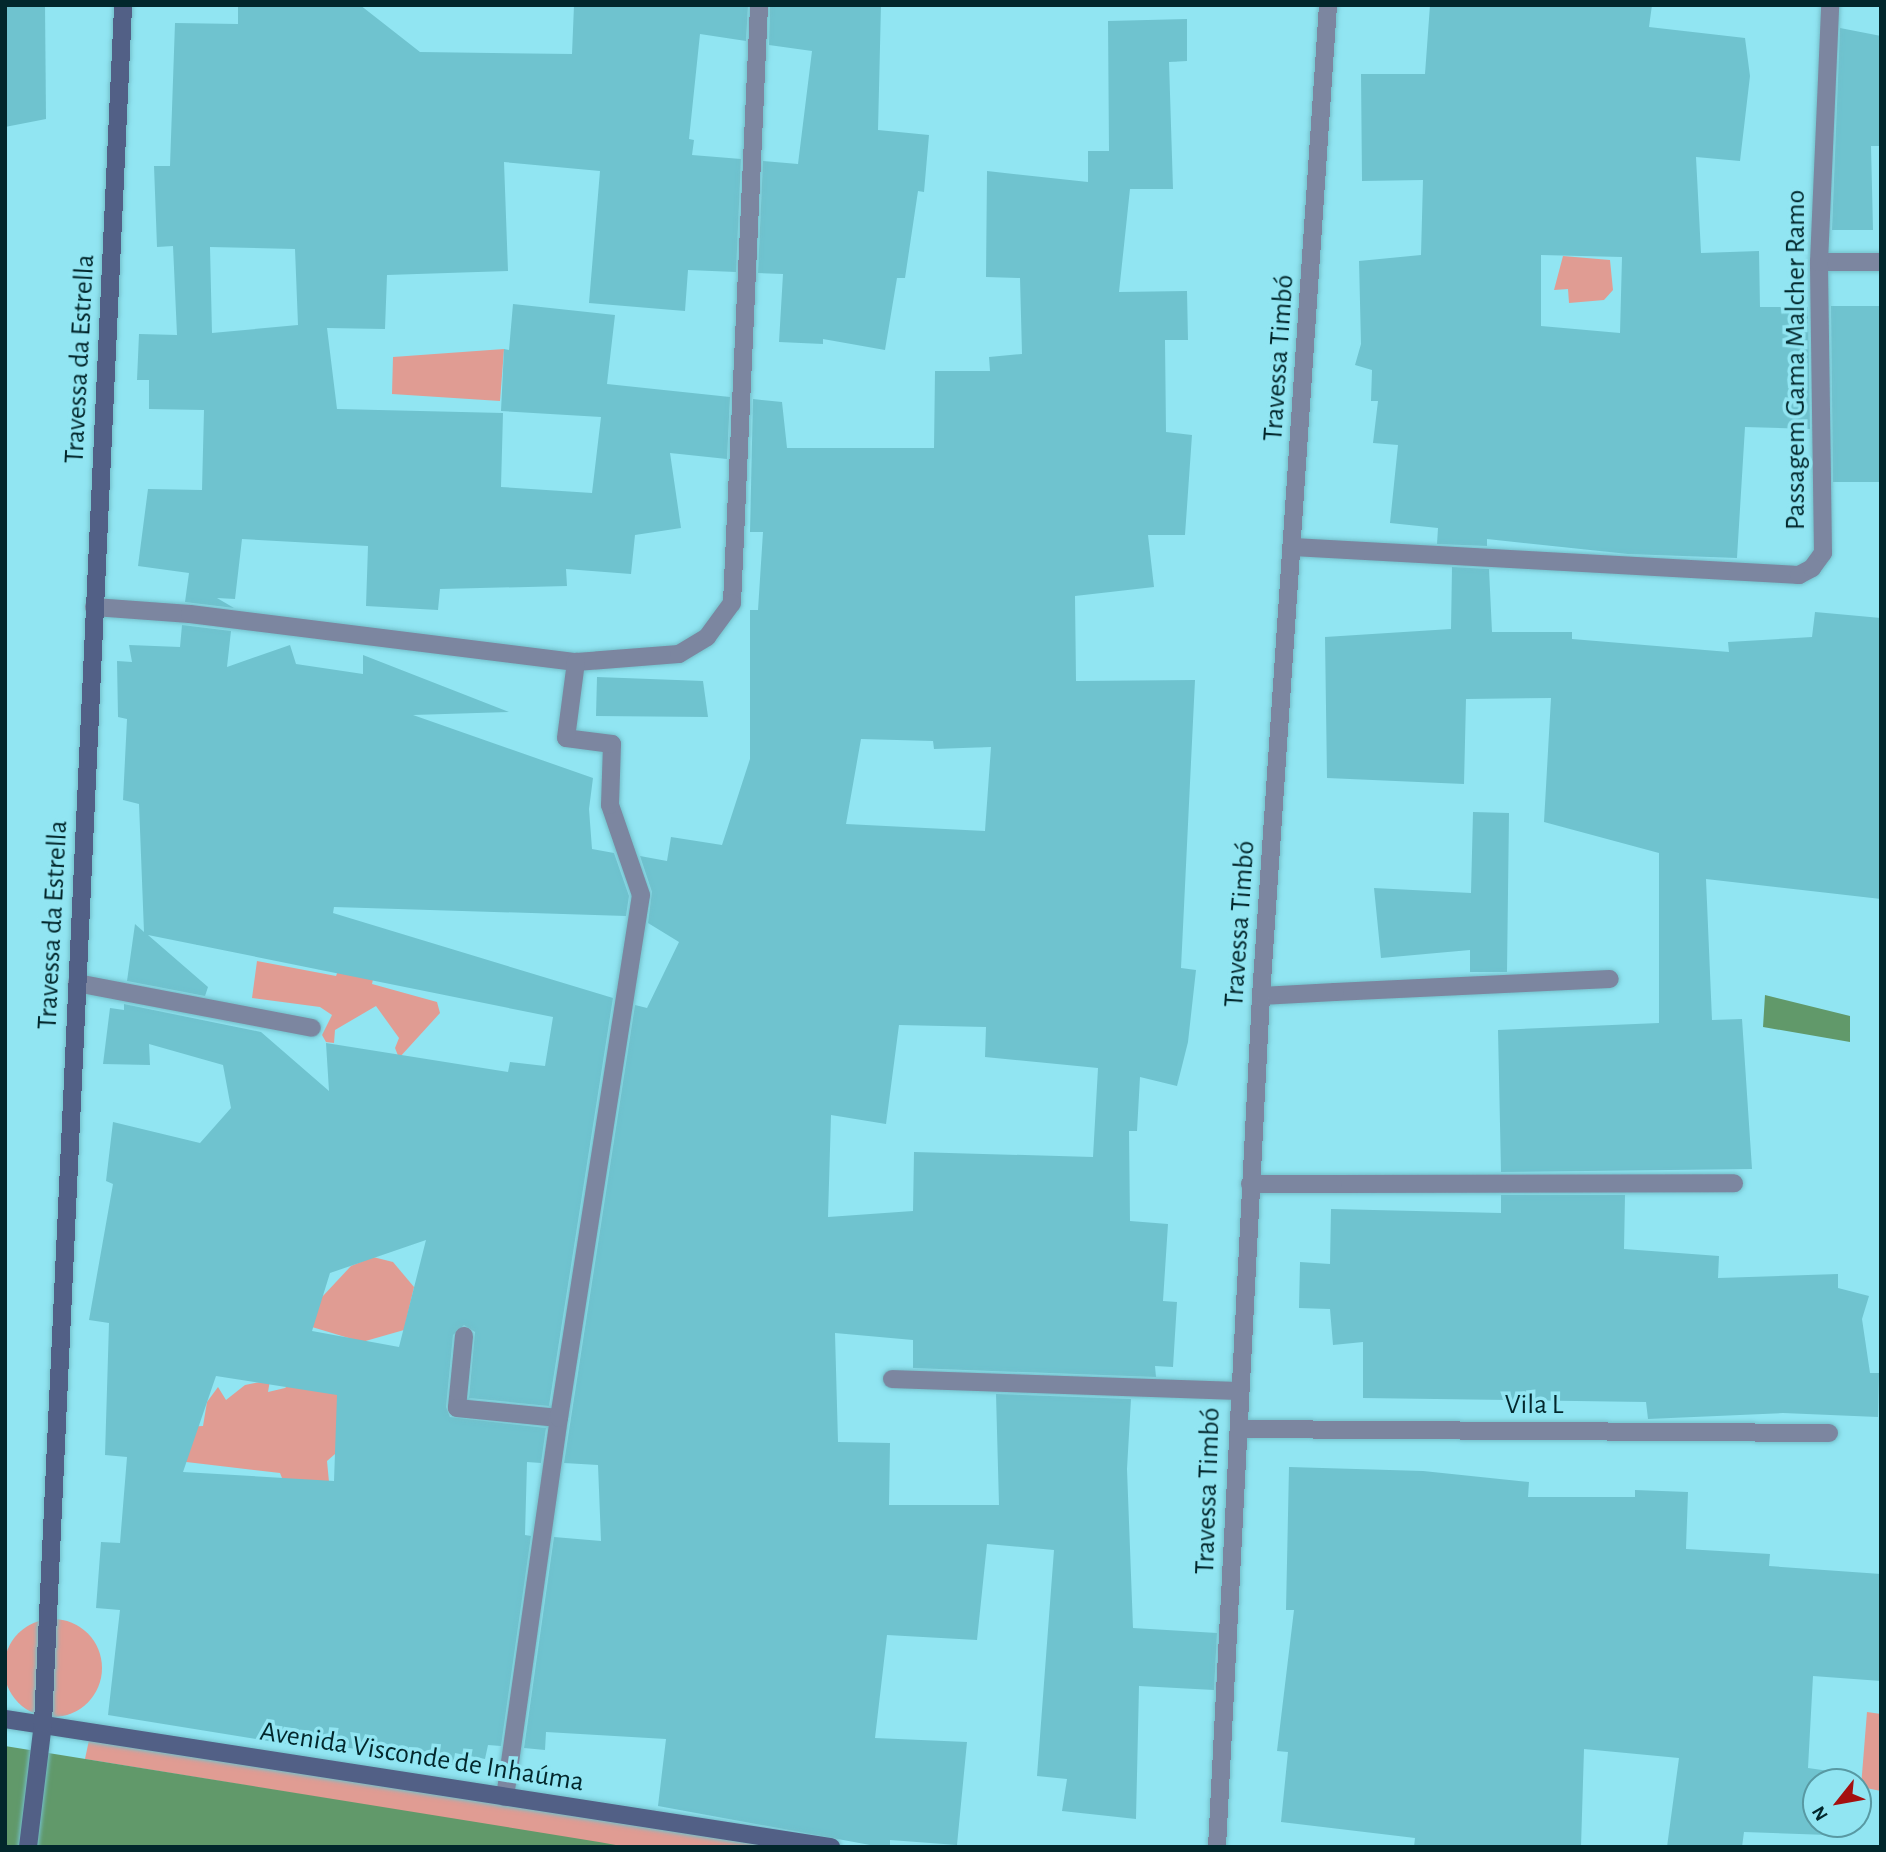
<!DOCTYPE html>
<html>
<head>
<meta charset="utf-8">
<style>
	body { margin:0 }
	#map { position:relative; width:1886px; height:1852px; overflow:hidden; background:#91e5f2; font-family:"Alegreya Sans",sans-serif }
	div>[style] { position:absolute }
	.green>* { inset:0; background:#e09c93 }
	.round { border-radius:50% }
	.water>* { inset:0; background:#61996a }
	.building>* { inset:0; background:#6fc3cf }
	.roads { filter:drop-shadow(0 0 2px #74bfca) drop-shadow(0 0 2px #74bfca) }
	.lane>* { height:18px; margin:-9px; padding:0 9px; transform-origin:9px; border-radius:9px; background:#7c86a0 }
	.street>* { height:18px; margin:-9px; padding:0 9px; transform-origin:9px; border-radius:9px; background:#7c86a0 }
	.secondary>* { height:18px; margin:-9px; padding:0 9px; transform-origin:9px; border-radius:9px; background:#526086 }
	span { translate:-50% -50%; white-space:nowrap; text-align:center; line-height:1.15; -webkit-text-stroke:7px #91e5f2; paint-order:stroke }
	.street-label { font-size:28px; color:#02272c }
	.frame { position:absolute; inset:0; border:7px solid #02272c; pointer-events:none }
	.north { position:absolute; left:1802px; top:1768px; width:70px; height:70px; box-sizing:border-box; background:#91e5f2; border:2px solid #5899a3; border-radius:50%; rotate:239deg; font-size:19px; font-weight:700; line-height:28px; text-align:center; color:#02272c }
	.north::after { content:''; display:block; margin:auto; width:24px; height:32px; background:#a51010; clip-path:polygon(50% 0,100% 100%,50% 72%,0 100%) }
</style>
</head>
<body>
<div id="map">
	<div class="green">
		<div style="clip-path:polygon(1563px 256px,1610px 260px,1613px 290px,1604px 300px,1569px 303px,1568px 289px,1554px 290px)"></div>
		<div style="clip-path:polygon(504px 349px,500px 401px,392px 394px,393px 357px)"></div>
		<div style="clip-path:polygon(350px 939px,380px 945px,372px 984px,437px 1002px,440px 1013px,399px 1058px,395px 1048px,399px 1038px,376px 1006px,335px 1030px,334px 1043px,326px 1042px,322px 1035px,332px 1015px,320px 1007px,252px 998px,257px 961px,336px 976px)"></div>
		<div style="clip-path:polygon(373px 1257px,393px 1262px,414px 1287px,404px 1330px,362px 1342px,312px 1327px,322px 1297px,351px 1266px)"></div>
		<div style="clip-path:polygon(300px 1374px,352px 1397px,380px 1454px,335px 1454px,327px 1461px,329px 1482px,290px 1498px,280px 1473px,178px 1461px,182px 1427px,203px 1426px,207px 1402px,218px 1387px,226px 1400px,245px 1385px,270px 1380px,268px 1392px,285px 1388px)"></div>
		<div class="round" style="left:4px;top:1619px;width:98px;height:98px"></div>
		<div style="clip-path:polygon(1867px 1712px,1881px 1714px,1881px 1791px,1861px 1787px)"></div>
		<div style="clip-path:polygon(89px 1740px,786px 1847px,623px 1847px,85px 1759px)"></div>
	</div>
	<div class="water">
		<div style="clip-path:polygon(1765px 995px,1850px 1016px,1850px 1042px,1763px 1027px)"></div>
		<div style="clip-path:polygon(5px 1746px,599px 1842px,627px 1847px,5px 1847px)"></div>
	</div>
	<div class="building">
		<div style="clip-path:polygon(5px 5px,45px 5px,46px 119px,5px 127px)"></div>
		<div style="clip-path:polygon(evenodd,238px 5px,360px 5px,420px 52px,572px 54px,574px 5px,748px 5px,746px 41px,700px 34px,689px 139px,694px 140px,692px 155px,741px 159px,736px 272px,688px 270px,685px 311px,589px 303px,600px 171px,504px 162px,508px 271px,387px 275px,385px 329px,327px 328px,337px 409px,503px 413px,501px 487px,592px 493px,601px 417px,501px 411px,504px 349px,509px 350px,513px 304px,615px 315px,607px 384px,730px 397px,727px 459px,670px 453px,681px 528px,635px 535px,631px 574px,566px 569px,567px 586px,440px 589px,438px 610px,366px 606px,368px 546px,242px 539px,235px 599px,217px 598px,234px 608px,185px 602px,189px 573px,138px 566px,148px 489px,202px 490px,204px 410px,149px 409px,149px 380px,137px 380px,139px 334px,177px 335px,173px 246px,157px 247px,154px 166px,170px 166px,175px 23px,238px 24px,238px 5px,210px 247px,295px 249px,298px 325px,212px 333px,210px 247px)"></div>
		<div style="clip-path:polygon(770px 5px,881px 5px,878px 130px,929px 135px,924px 192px,918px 191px,905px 278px,897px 278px,885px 350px,823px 339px,823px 344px,779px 342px,783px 274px,758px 273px,763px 161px,798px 164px,812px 51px,769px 45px)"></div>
		<div style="clip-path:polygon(evenodd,1430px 5px,1652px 5px,1649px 27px,1745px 38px,1750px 76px,1740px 161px,1696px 157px,1701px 253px,1759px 251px,1760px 307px,1808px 307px,1810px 429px,1745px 427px,1737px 558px,1628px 554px,1487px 539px,1487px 546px,1437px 544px,1438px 528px,1390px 523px,1398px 445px,1373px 443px,1378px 401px,1371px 401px,1372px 370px,1355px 365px,1361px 344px,1359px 261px,1421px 255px,1423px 180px,1362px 181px,1361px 74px,1425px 74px,1430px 5px,1541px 255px,1622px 257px,1620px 333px,1541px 326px,1541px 255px)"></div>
		<div style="clip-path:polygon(evenodd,1187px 19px,1187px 61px,1169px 62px,1173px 189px,1130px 189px,1119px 292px,1187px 291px,1188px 340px,1165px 340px,1166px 432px,1192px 435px,1185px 535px,1148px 535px,1154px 587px,1075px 596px,1076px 681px,1195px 680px,1181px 968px,1196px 970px,1188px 1042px,1177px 1086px,1140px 1077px,1137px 1131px,1129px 1131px,1130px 1221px,1168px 1224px,1163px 1301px,1177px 1302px,1173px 1367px,1155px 1366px,1156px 1377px,913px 1368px,913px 1340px,835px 1333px,838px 1442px,890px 1443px,889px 1505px,999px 1505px,996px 1394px,1131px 1399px,1127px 1469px,1133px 1628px,1217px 1633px,1214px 1690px,1139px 1686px,1136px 1819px,1062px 1811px,1067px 1779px,1037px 1776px,1054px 1550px,987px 1544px,977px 1640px,887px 1635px,875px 1738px,967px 1742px,957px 1845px,890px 1840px,890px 1847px,881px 1847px,658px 1806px,666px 1739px,546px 1732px,545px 1750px,524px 1748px,554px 1537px,601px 1541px,598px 1465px,564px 1463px,635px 1005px,647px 1008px,679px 942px,648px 923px,652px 892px,640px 856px,667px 861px,671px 837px,722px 845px,750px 759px,750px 610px,758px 610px,763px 532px,750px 532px,753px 399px,782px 402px,787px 448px,934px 448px,935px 371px,990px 371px,989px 357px,1022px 354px,1020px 278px,986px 277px,987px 171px,1088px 182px,1088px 151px,1109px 151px,1108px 21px,1187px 19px,861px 739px,933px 741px,934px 749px,991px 747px,985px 831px,846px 824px,861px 739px,1187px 19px,899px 1025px,986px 1027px,985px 1057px,1098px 1068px,1093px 1157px,914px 1152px,913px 1211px,828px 1217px,831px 1115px,886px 1124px,899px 1025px)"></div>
		<div style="clip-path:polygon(1840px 28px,1881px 36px,1881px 146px,1871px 146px,1873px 230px,1832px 230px)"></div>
		<div style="clip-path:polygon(1831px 306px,1881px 306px,1881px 482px,1833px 482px)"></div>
		<div style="clip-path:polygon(1452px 567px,1489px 569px,1492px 632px,1572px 632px,1572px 639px,1729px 652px,1728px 642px,1812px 637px,1815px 612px,1881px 618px,1881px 899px,1706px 879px,1712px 1020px,1742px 1019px,1752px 1169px,1501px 1172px,1498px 1030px,1659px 1023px,1659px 853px,1544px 822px,1551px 698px,1466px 699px,1464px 784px,1327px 778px,1325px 637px,1451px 629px)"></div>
		<div style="clip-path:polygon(evenodd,182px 625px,231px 631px,227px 667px,290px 645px,296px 664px,363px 674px,363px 655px,509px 712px,413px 715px,593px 778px,589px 809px,592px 849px,614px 853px,629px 896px,626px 916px,334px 907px,333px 913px,613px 998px,549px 1406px,469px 1398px,475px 1332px,464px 1325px,453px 1335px,446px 1407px,450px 1417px,546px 1428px,541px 1463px,527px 1462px,525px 1535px,531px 1536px,501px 1746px,488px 1745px,485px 1759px,455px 1753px,453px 1765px,385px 1757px,385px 1752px,312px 1744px,311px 1748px,108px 1715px,120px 1610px,96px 1608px,101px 1542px,120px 1543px,127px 1457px,105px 1455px,109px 1323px,89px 1320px,113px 1184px,106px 1181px,113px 1122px,200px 1143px,231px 1108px,223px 1065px,149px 1044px,150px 1065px,103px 1064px,110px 1008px,124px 1010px,124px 1004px,261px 1032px,329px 1091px,326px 1043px,508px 1072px,510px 1062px,545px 1066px,553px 1017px,148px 935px,208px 987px,205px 996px,127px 981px,135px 924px,144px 932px,139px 804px,123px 800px,127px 719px,118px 717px,117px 661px,132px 662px,129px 645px,180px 647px,182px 625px,426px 1240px,399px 1347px,312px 1331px,330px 1273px,426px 1240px,182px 625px,216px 1376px,337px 1395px,334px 1481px,183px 1472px,216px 1376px)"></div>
		<div style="clip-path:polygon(597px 677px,703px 681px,708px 717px,596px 716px)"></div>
		<div style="clip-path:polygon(1473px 812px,1509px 813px,1507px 972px,1470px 972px,1470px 950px,1381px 958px,1374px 888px,1471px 893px)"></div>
		<div style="clip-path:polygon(1501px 1195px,1625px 1195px,1624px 1249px,1719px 1256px,1718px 1278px,1838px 1274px,1838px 1288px,1869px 1296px,1862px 1319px,1870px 1373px,1879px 1373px,1878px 1417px,1783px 1413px,1648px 1419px,1646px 1402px,1363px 1398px,1363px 1342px,1333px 1345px,1330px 1309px,1299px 1308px,1300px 1262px,1330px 1264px,1331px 1209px,1501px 1213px)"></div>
		<div style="clip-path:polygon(1289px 1467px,1423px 1471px,1529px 1482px,1528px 1497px,1635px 1497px,1635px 1490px,1688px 1492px,1686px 1549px,1770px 1554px,1769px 1566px,1881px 1574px,1881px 1681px,1813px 1676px,1808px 1768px,1836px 1772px,1834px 1782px,1816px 1782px,1816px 1824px,1830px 1824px,1828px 1835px,1744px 1832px,1742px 1847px,1667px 1847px,1679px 1758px,1584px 1749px,1581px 1847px,1414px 1847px,1415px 1838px,1281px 1822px,1288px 1752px,1277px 1751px,1294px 1610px,1286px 1610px)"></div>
	</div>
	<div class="roads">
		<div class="lane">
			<div style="left:732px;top:603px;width:599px;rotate:-87.41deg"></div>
			<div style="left:77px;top:983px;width:239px;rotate:10.8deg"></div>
			<div style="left:1335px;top:992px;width:275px;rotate:-2.7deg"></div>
			<div style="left:1333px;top:1184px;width:401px;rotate:-0.1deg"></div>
			<div style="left:464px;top:1336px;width:72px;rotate:95.6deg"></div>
			<div style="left:457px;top:1408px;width:102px;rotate:5.6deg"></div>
		</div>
		<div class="street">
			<div style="left:1819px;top:262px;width:62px"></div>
			<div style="left:1293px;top:547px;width:507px;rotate:3.17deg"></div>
			<div style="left:1799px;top:575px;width:15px;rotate:-28deg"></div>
			<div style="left:1812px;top:568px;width:19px;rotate:-54deg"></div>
			<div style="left:1823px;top:553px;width:291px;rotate:-90.8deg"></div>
			<div style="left:1819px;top:262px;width:257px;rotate:-87.5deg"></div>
			<div style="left:94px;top:607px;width:96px;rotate:4.2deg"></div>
			<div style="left:190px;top:614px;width:389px;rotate:7.1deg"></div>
			<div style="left:576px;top:662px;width:103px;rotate:-4.4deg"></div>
			<div style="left:679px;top:654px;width:33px;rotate:-31deg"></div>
			<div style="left:707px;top:637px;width:42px;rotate:-53.7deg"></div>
			<div style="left:1261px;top:996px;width:74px;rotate:-3.1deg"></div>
			<div style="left:1250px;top:1184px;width:83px"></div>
			<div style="left:892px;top:1379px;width:345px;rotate:2deg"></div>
			<div style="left:1239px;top:1429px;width:590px;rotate:0.39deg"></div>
			<div style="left:505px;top:1797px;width:383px;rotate:-81.9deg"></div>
			<div style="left:559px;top:1418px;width:529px;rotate:-81.09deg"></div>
			<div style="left:641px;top:895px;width:95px;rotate:-109deg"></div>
			<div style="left:610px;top:805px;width:61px;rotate:-88.1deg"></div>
			<div style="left:612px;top:744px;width:46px;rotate:-172.6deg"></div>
			<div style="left:566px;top:738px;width:77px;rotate:-82.5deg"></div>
			<div style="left:1217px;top:1847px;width:852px;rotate:-87.04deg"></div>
			<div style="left:1261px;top:996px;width:993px;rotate:-86.13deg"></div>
		</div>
		<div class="secondary">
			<div style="left:5px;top:1719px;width:836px;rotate:8.81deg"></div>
			<div style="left:28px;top:1847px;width:125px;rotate:-83.1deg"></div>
			<div style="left:43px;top:1723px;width:1720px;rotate:-87.33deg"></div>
		</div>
	</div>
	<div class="street-label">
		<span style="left:1279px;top:358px;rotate:-86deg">Travessa Timbó</span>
		<span style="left:80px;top:359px;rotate:-87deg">Travessa da Estrella</span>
		<span style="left:1796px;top:360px;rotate:-90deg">Passagem Gama Malcher Ramo</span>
		<span style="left:1240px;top:924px;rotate:-86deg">Travessa Timbó</span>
		<span style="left:53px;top:925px;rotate:-87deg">Travessa da Estrella</span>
		<span style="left:1534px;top:1405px">Vila L</span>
		<span style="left:1208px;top:1491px;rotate:-88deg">Travessa Timbó</span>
		<span style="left:422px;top:1757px;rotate:9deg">Avenida Visconde de Inhaúma</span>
	</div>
	<div class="frame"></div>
	<div class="north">N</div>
</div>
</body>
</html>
